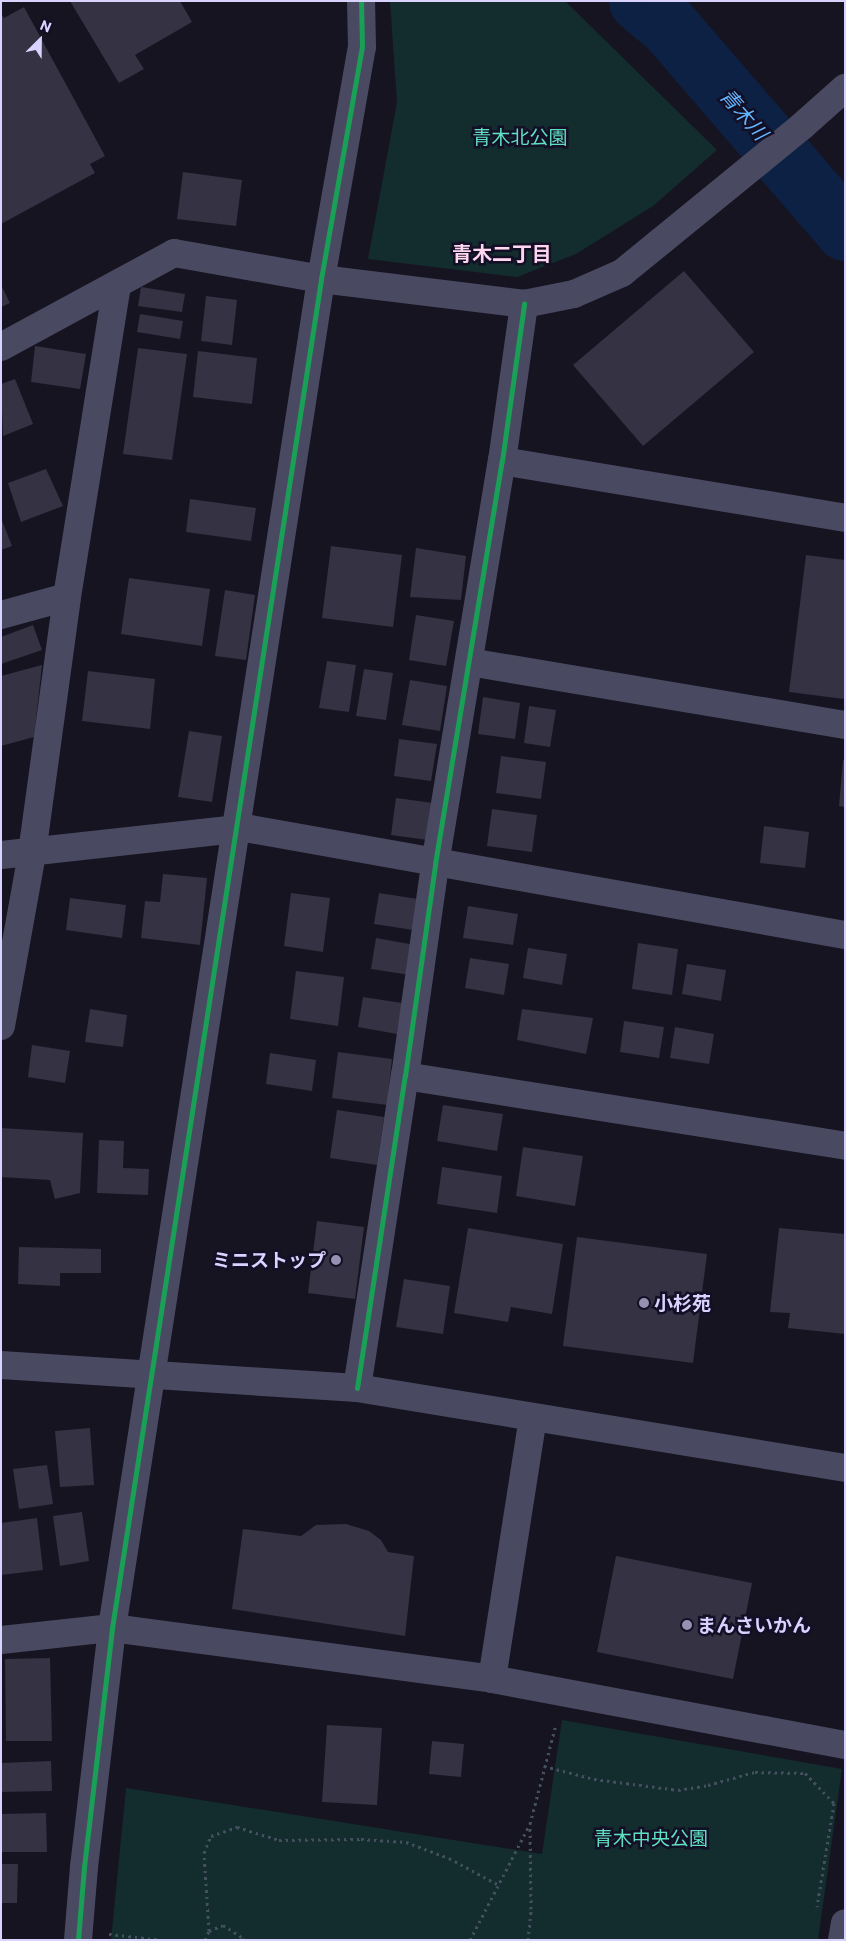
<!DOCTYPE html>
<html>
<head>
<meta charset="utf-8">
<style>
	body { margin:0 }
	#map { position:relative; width:846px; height:1941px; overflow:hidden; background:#161421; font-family:Commissioner,"Noto Sans JP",sans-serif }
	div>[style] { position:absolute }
	.green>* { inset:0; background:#132c2d }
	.river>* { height:61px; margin:-30.5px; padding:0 30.5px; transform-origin:30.5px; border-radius:30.5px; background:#0d2144 }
	.building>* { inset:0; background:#343243 }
	.path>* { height:3px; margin-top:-1.5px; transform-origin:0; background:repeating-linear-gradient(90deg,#44505f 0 2.5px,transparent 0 6.5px) }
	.minor>* { height:28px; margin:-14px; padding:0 14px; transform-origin:14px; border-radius:14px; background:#4a4962 }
	.cycleway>* { height:5px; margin:-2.5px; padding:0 2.5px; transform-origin:2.5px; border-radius:2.5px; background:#1a9f57 }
	.dots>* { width:14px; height:14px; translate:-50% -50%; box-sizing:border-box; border:2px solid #130f26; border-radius:50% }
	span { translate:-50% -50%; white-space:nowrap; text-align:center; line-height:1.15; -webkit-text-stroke:5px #130f26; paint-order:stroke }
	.park-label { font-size:19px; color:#5fe0c0 }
	.poi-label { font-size:19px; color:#d9d4ff; font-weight:700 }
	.right { translate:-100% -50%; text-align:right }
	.left { translate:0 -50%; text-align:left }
	.water-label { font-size:20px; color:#62b6ff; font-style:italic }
	.neighbourhood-label { font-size:20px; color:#ffd6f0; font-weight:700 }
	.frame { position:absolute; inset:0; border:2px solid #d9d4ff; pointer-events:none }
	.north { position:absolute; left:15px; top:15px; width:50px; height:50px; -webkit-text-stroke:4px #130f26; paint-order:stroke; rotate:23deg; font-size:14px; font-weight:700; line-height:20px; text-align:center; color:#d9d4ff }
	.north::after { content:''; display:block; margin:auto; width:18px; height:22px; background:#d9d4ff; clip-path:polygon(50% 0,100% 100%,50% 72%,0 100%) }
</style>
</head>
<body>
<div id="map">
	<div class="green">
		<div style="clip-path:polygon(390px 1px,565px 1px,717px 150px,653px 206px,576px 254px,517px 277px,368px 259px,397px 102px)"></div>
		<div style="clip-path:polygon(562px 1720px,842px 1769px,818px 1940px,111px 1940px,126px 1788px,542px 1854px)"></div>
	</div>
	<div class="river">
		<div style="left:639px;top:1px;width:38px;rotate:40deg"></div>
		<div style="left:668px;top:25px;width:271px;rotate:49.2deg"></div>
	</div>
	<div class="building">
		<div style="clip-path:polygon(70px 1px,180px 1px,192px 22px,135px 55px,144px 69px,119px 83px)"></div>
		<div style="clip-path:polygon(24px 7px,105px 156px,90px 164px,95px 173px,1px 224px,1px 13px,4px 18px)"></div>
		<div style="clip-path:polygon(183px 172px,242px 180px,236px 226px,177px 219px)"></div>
		<div style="clip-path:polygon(684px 271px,754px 352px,643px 446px,573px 365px)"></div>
		<div style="clip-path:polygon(1px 285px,10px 303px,1px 307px)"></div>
		<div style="clip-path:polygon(141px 287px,185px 294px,182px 312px,138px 306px)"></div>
		<div style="clip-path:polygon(206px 296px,237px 300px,232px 345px,201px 341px)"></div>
		<div style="clip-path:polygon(140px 314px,183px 321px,180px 339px,137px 332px)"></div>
		<div style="clip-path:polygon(35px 346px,86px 354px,80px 389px,31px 382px)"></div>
		<div style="clip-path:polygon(138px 348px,187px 354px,172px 460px,123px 454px)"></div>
		<div style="clip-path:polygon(198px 351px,257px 358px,252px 404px,193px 397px)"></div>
		<div style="clip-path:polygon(15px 379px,33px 424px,3px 436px,1px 384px)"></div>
		<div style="clip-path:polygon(46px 469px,63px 506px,21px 522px,8px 483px)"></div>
		<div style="clip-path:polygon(190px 499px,256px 508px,251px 541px,186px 532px)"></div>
		<div style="clip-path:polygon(1px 518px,12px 546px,1px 550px)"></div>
		<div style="clip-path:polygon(331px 546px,402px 555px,393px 627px,322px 618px)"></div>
		<div style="clip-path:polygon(416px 548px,466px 556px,461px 600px,410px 597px)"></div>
		<div style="clip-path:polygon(806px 555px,845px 560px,844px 699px,789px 692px)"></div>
		<div style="clip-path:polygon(129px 578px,210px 589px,202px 646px,121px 634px)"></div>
		<div style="clip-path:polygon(225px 590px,255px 595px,246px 660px,215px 656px)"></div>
		<div style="clip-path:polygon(416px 615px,454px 621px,446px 666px,409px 660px)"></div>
		<div style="clip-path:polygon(33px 625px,42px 650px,1px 664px,1px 637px)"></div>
		<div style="clip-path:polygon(327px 661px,356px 665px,349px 712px,319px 708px)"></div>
		<div style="clip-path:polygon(42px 665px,34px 737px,1px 746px,1px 676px)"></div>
		<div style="clip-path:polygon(364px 669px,393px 673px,386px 720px,356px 716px)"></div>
		<div style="clip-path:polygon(88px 671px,155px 679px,150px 729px,82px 721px)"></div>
		<div style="clip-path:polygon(410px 680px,447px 686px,440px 731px,402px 725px)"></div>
		<div style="clip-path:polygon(483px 697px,520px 703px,515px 739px,478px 734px)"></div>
		<div style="clip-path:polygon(529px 706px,556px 710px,550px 747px,524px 743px)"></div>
		<div style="clip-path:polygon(189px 731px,222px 736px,212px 802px,178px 797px)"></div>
		<div style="clip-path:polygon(399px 739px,437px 744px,431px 781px,394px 776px)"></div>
		<div style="clip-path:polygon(501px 756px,546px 762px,541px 799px,496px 793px)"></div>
		<div style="clip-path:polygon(843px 760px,845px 760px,845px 807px,839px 806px)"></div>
		<div style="clip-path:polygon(396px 798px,433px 803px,428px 840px,391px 835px)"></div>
		<div style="clip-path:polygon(492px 809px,537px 815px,532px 852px,487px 846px)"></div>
		<div style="clip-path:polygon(764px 826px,809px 832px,805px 868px,760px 863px)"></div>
		<div style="clip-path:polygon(163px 874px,207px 878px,200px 945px,141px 938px,145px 901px,160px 902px)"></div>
		<div style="clip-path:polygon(291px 893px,330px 898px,323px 952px,284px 946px)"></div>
		<div style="clip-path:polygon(379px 893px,418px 899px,413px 930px,374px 924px)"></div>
		<div style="clip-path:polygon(70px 898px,126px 905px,122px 938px,66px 930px)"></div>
		<div style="clip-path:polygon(468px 906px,518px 914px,513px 945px,463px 938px)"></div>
		<div style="clip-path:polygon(376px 938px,415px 945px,410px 975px,371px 969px)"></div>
		<div style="clip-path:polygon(638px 943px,678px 949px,672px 995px,632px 989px)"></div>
		<div style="clip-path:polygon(528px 948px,567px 954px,562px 985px,523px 978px)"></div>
		<div style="clip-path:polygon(470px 958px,509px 964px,504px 995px,465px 988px)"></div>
		<div style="clip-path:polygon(687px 964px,726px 970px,721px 1001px,682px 994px)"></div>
		<div style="clip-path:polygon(296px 971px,344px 977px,338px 1026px,290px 1019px)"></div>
		<div style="clip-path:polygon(363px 997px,402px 1003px,397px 1034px,358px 1027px)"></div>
		<div style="clip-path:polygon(90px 1009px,127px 1015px,123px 1047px,85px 1042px)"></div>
		<div style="clip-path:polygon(522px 1009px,593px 1018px,586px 1054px,517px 1040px)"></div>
		<div style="clip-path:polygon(624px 1021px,664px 1027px,659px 1058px,620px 1052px)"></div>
		<div style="clip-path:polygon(675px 1027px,714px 1034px,709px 1064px,670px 1058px)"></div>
		<div style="clip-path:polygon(32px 1045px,70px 1051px,65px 1083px,28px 1077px)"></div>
		<div style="clip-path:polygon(338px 1052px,392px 1059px,387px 1105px,332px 1098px)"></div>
		<div style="clip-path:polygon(270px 1053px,316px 1060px,312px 1091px,266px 1084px)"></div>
		<div style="clip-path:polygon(443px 1105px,503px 1114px,497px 1151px,437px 1141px)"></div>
		<div style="clip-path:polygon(337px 1110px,384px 1117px,377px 1165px,330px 1158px)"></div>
		<div style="clip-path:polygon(1px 1128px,83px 1133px,80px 1193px,55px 1199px,50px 1180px,1px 1177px)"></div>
		<div style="clip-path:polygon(99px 1140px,124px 1141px,123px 1168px,149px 1169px,148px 1195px,97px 1193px)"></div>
		<div style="clip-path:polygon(523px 1147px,583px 1156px,575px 1206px,516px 1196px)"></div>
		<div style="clip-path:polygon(442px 1167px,502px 1176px,497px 1213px,437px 1204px)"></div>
		<div style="clip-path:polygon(317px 1221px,364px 1227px,355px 1299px,308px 1293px)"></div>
		<div style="clip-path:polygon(468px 1228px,563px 1244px,552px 1314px,511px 1307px,508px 1322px,454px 1313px)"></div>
		<div style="clip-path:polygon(779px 1228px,845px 1234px,845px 1334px,788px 1328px,790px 1313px,770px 1312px)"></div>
		<div style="clip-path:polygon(577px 1237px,707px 1254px,693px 1363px,563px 1346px)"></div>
		<div style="clip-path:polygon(19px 1247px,101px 1249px,101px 1273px,60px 1273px,60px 1286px,18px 1284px)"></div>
		<div style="clip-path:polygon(404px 1279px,450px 1286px,443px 1334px,396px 1327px)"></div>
		<div style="clip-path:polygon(90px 1428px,94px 1485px,60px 1487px,55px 1431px)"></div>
		<div style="clip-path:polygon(47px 1465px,53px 1504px,19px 1509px,13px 1469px)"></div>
		<div style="clip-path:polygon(82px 1512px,89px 1561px,60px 1566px,53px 1516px)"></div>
		<div style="clip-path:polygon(37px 1518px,43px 1570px,1px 1575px,1px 1523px)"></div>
		<div style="clip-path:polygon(346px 1524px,369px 1531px,381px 1540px,388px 1552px,414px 1556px,405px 1636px,232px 1609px,243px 1529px,301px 1536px,316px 1525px)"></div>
		<div style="clip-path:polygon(616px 1556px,752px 1583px,733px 1679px,597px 1652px)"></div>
		<div style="clip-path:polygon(50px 1658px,52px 1741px,6px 1741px,5px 1659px)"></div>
		<div style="clip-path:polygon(327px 1725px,382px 1728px,377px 1805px,322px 1802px)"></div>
		<div style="clip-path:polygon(432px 1741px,464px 1744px,461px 1777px,429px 1774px)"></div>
		<div style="clip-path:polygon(51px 1761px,52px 1791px,1px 1792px,1px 1763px)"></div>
		<div style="clip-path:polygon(46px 1813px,47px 1852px,1px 1852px,1px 1814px)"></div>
		<div style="clip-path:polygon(1px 1864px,18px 1864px,17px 1903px,1px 1903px)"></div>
	</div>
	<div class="path">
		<div style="left:544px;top:1766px;width:52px;rotate:14.6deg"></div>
		<div style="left:594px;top:1779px;width:85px;rotate:7.5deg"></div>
		<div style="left:678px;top:1790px;width:30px;rotate:-9deg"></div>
		<div style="left:708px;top:1785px;width:49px;rotate:-15.5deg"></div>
		<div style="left:755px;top:1772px;width:50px;rotate:1.1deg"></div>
		<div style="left:805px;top:1773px;width:42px;rotate:46deg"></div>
		<div style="left:834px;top:1803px;width:105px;rotate:99.3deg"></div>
		<div style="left:209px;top:1931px;width:15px;rotate:-23deg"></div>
		<div style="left:223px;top:1925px;width:24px;rotate:33deg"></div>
		<div style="left:243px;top:1938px;width:2px;rotate:90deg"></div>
		<div style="left:109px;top:1934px;width:54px;rotate:6.3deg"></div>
		<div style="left:205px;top:1940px;width:10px;rotate:-66deg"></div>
		<div style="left:209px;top:1931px;width:78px;rotate:-93.7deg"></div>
		<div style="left:204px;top:1853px;width:18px;rotate:-68deg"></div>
		<div style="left:211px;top:1836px;width:28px;rotate:-19deg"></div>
		<div style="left:237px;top:1827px;width:44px;rotate:17.2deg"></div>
		<div style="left:279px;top:1840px;width:82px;rotate:-0.7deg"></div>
		<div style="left:361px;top:1839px;width:45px;rotate:3.8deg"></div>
		<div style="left:406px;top:1842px;width:46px;rotate:20.4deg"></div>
		<div style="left:449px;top:1858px;width:57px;rotate:28.4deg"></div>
		<div style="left:470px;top:1940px;width:131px;rotate:-62.7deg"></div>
		<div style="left:530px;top:1824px;width:103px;rotate:-75.4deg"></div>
		<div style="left:528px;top:1940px;width:31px;rotate:-84deg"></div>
		<div style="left:531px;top:1909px;width:83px;rotate:-90.7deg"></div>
	</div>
	<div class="minor">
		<div style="left:1px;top:347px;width:197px;rotate:-28.5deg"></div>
		<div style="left:174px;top:253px;width:149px;rotate:10deg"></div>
		<div style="left:321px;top:279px;width:205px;rotate:7deg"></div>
		<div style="left:524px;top:304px;width:51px;rotate:-11.3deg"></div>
		<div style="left:574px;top:294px;width:52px;rotate:-23.6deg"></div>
		<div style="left:622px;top:273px;width:231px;rotate:-39.2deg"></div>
		<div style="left:801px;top:127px;width:59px;rotate:-41.6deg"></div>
		<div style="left:502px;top:461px;width:348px;rotate:9.4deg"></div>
		<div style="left:1px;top:615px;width:68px;rotate:-15.3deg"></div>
		<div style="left:469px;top:662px;width:381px;rotate:9.5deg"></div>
		<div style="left:1px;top:855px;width:245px;rotate:-6.3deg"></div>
		<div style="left:245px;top:828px;width:609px;rotate:10.11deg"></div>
		<div style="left:1px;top:1026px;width:176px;rotate:-79.8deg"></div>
		<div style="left:32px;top:853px;width:258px;rotate:-82.2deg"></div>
		<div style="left:67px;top:597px;width:317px;rotate:-80.9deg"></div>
		<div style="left:405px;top:1076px;width:446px;rotate:9deg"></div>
		<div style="left:1px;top:1365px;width:357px;rotate:3.7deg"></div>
		<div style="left:357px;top:1388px;width:495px;rotate:9.3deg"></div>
		<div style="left:357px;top:1388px;width:316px;rotate:-81.3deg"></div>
		<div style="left:405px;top:1076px;width:214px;rotate:-81.9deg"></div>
		<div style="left:435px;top:864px;width:409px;rotate:-80.6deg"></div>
		<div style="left:502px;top:461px;width:159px;rotate:-82deg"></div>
		<div style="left:1px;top:1640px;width:112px;rotate:-6.2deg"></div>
		<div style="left:112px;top:1628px;width:383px;rotate:7.6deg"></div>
		<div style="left:492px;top:1679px;width:359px;rotate:10.6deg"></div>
		<div style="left:492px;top:1679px;width:265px;rotate:-81.1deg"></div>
		<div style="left:78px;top:1940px;width:73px;rotate:-85.3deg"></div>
		<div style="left:84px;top:1867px;width:241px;rotate:-83.3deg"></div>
		<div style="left:112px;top:1628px;width:1365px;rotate:-81.19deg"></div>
		<div style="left:321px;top:279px;width:236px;rotate:-80deg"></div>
		<div style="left:362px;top:47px;width:46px;rotate:-91.2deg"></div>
		<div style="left:842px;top:1940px;width:17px;rotate:-80deg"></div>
	</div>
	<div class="cycleway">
		<div style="left:357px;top:1388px;width:316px;rotate:-81.3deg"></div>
		<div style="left:405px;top:1076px;width:214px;rotate:-81.9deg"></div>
		<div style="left:435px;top:864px;width:409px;rotate:-80.6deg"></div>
		<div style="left:502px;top:461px;width:159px;rotate:-82deg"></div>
		<div style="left:78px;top:1940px;width:73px;rotate:-85.3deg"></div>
		<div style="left:84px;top:1867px;width:241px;rotate:-83.3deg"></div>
		<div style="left:112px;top:1628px;width:1365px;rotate:-81.19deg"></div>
		<div style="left:321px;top:279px;width:236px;rotate:-80deg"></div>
		<div style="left:362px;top:47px;width:46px;rotate:-91.2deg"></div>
	</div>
	<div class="dots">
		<div style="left:336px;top:1260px;background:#9591b1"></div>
		<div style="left:644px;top:1303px;background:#9591b1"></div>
		<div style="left:687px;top:1625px;background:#9591b1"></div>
	</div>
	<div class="park-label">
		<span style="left:520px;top:137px">青木北公園</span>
		<span style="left:651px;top:1838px">青木中央公園</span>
	</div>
	<div class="poi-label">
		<span class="right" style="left:326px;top:1260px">ミニストップ</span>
		<span class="left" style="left:654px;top:1303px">小杉苑</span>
		<span class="left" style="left:697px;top:1625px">まんさいかん</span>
	</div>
	<div class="water-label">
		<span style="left:744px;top:114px;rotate:49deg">青木川</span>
	</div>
	<div class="neighbourhood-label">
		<span style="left:502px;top:253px">青木二丁目</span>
	</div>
	<div class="frame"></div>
	<div class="north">N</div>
</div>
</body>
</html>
